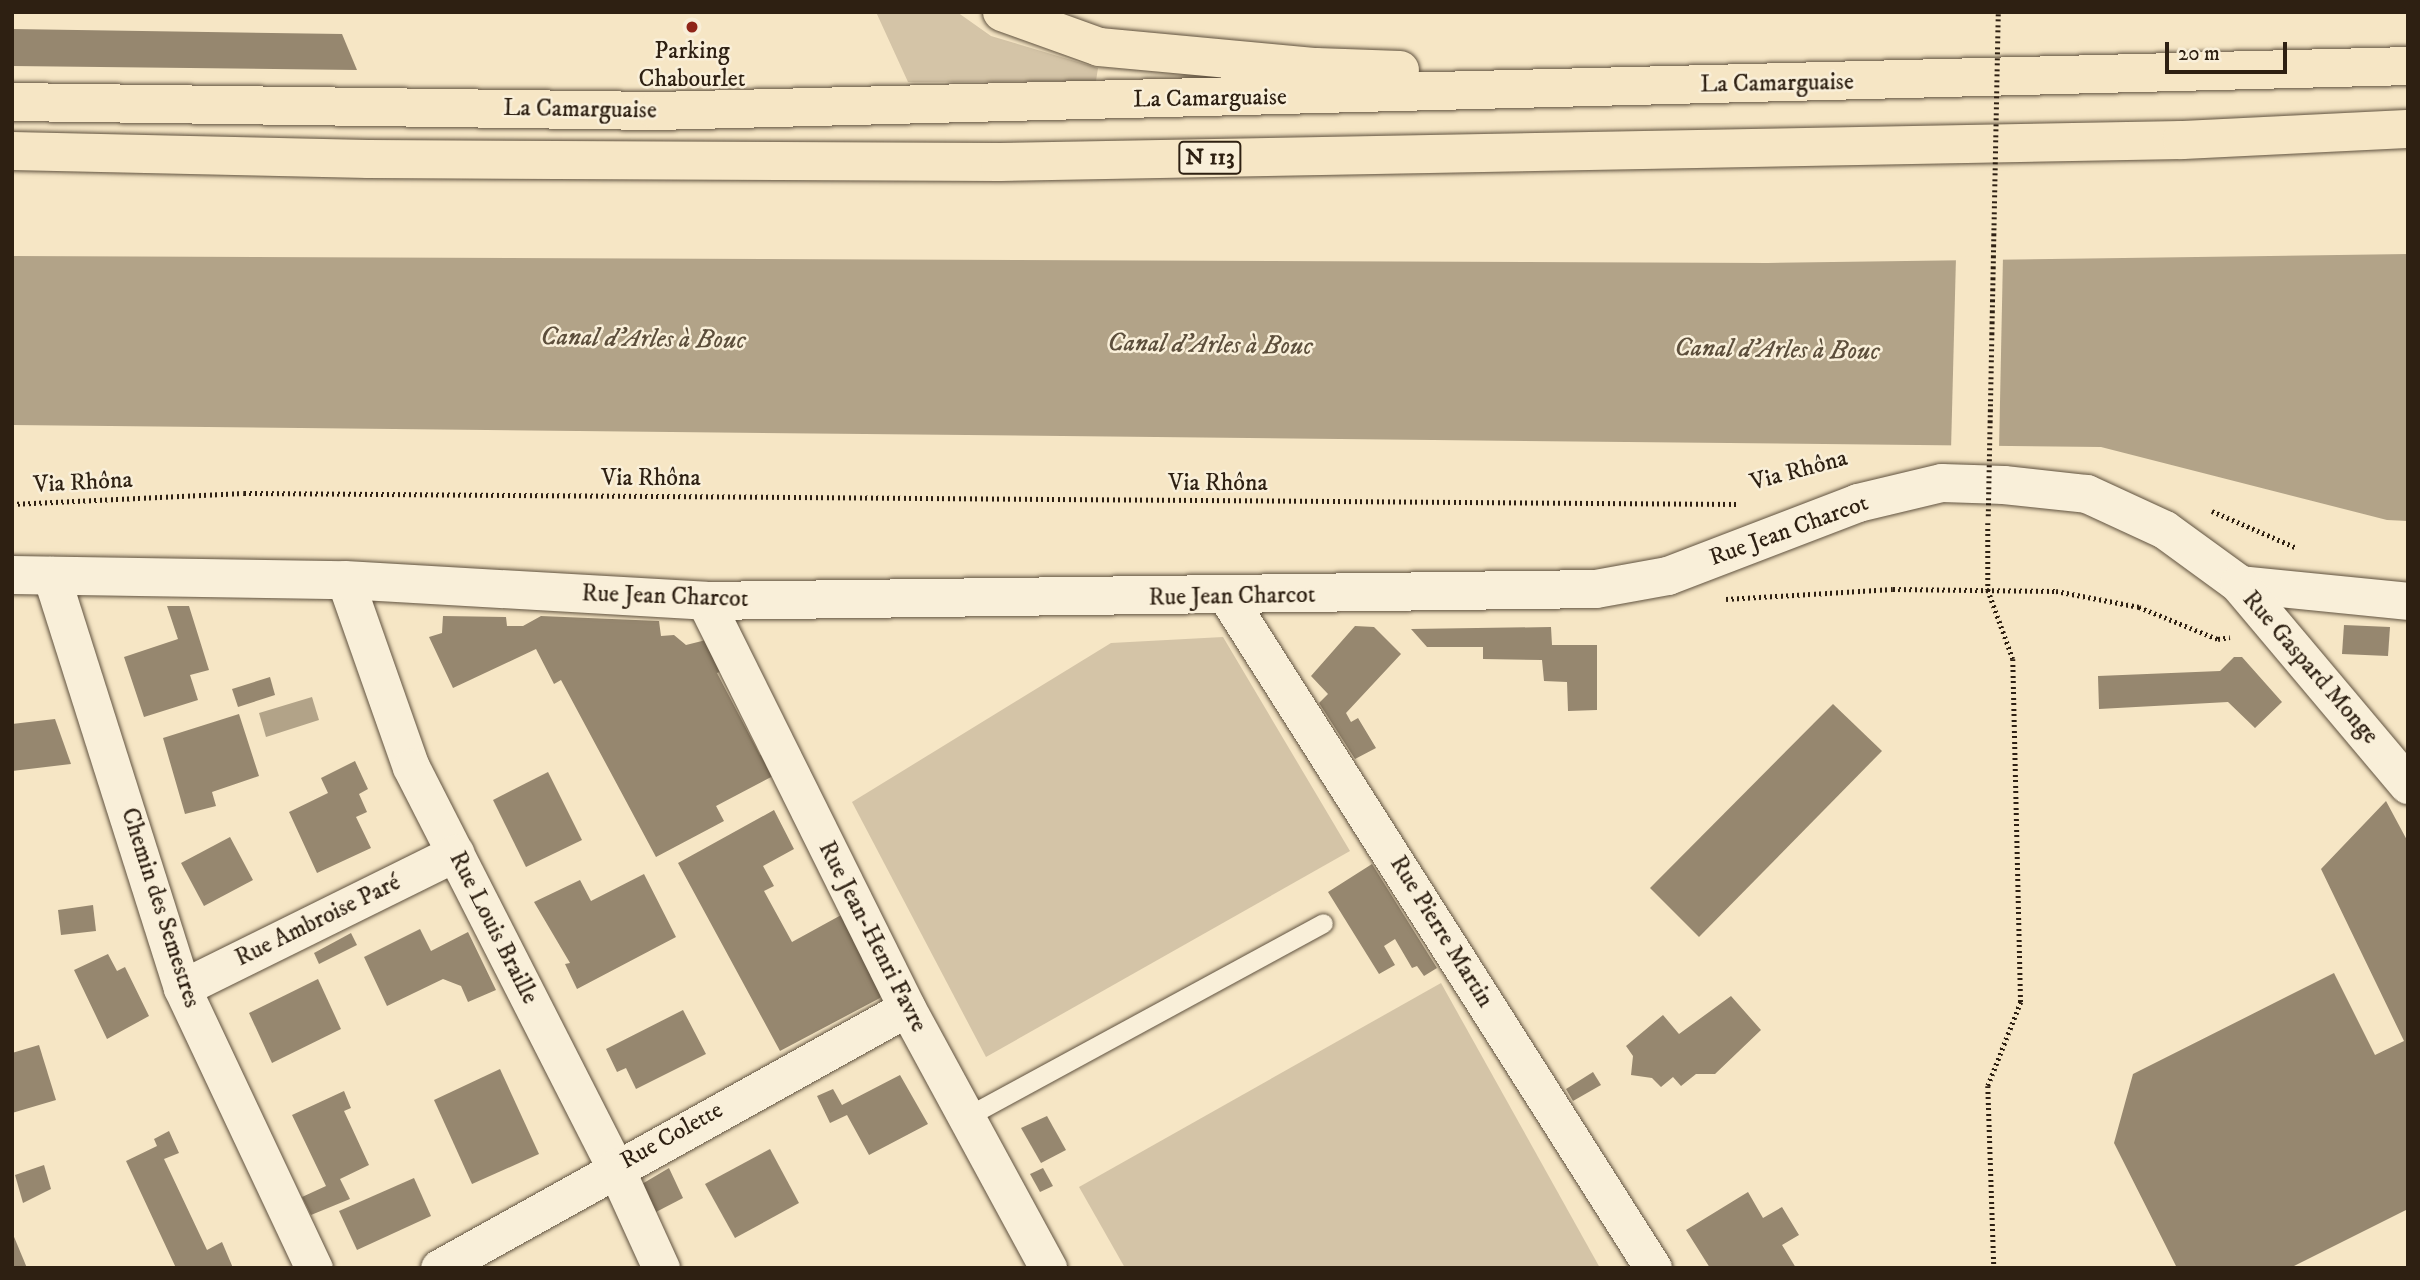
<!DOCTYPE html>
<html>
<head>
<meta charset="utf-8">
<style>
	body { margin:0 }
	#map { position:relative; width:2420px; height:1280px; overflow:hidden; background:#f6e6c5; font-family:"IM FELL DW Pica",serif }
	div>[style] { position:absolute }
	.green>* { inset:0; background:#d4c4a7 }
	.water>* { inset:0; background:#b2a388 }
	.pier>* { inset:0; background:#f6e6c5 }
	.building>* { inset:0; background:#96876f }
	.path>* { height:4.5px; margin-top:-2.25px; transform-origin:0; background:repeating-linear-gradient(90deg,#2e2012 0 2px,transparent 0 5.5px) }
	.roads { filter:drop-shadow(0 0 2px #60523f) drop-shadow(0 0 2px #60523f) }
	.lane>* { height:19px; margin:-9.5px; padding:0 9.5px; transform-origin:9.5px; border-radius:9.5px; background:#f9efd9 }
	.street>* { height:37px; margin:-18.5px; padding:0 18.5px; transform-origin:18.5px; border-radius:18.5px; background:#f9efd9 }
	.secondary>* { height:38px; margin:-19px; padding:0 19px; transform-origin:19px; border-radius:19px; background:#f9efd9 }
	.highway>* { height:38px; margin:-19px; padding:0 19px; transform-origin:19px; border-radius:19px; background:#f6e6c5 }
	.path-bridge>* { height:4.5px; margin-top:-2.25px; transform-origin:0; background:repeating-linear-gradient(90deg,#2e2012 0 2px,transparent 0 5.5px) }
	.dots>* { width:19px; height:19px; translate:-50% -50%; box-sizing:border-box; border:4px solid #f9efd9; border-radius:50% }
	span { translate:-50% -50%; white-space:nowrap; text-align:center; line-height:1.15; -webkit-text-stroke:5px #f9efd9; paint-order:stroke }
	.shield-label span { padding:2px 5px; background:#f9efd9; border:2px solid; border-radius:5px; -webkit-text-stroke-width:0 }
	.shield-label { font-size:23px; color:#2e2012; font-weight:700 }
	.poi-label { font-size:24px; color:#2e2012 }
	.street-label { font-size:24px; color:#2e2012 }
	.water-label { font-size:26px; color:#5c4e3b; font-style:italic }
	.frame { position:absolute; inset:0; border:14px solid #2e2012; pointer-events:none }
	.scale { position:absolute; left:2165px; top:42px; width:122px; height:32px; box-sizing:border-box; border:4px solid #2e2012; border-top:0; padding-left:9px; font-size:21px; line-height:24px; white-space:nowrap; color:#2e2012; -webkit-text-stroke:5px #f9efd9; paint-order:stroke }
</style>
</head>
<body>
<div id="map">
	<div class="green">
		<div style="clip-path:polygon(876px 12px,957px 12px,991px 36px,1098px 68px,1096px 81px,908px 82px)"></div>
		<div style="clip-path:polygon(1223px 637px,1350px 851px,986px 1057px,852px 802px,1111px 643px)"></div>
		<div style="clip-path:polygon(1441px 983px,1600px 1268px,1125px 1268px,1079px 1187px)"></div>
	</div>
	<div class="water">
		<div style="clip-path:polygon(2408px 254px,2408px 521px,2387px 520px,2101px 447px,12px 425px,12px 256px,1768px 263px)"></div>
		<div style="clip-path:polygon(312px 697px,319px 720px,266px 737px,259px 713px)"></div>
	</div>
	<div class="pier">
		<div style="clip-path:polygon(2003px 256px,1999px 451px,1951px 450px,1956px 257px)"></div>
	</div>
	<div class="building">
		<div style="clip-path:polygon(12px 29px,342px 34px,357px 70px,12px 66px)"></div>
		<div style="clip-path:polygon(167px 606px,189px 606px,209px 670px,190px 675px,198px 700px,144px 717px,124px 657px,178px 639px)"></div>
		<div style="clip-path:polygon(443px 616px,506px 617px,507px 626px,523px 626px,541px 616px,659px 621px,661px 636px,674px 635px,686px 645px,706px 640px,722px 671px,717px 673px,760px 755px,765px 753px,775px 775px,716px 806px,724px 821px,656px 857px,561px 680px,554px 684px,536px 649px,453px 688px,429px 637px,442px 633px)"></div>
		<div style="clip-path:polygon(2344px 625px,2390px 627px,2388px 656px,2342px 654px)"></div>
		<div style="clip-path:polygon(1355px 626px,1374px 627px,1401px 654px,1346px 713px,1351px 722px,1358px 718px,1376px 748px,1355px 759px,1319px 703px,1328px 694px,1311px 676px)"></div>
		<div style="clip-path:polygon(1551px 627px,1552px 645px,1597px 645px,1597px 710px,1568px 711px,1567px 682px,1544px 681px,1542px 660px,1483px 659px,1483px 647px,1427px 647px,1411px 629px)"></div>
		<div style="clip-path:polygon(2234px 657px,2242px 657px,2282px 702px,2255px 728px,2228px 702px,2099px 709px,2098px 676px,2220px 671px)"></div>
		<div style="clip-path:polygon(270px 677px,275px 695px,238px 707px,232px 689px)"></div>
		<div style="clip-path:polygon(1833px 704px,1882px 751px,1699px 937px,1650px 888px)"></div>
		<div style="clip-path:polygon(239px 714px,259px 776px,212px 792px,216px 806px,185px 814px,163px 738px)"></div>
		<div style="clip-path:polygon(55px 719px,71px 764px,12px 771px,12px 724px)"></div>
		<div style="clip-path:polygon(355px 761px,368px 789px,359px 794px,367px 812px,356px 817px,371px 848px,317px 873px,289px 812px,328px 793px,321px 778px)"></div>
		<div style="clip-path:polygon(548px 772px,582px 840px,526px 867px,493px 800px)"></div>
		<div style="clip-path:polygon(2386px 801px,2408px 842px,2408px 1209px,2290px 1268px,2177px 1268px,2114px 1143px,2133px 1074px,2334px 973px,2375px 1055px,2404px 1041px,2321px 869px)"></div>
		<div style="clip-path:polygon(774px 810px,794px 849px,763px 866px,774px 886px,764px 891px,792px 942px,843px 914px,883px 989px,880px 998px,780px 1051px,678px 863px)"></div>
		<div style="clip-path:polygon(230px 837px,253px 880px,204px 906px,181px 863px)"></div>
		<div style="clip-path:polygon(1372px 864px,1437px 968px,1424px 976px,1417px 966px,1412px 968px,1395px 939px,1384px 946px,1395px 965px,1379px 974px,1328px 892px)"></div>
		<div style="clip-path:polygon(644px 874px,676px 937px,577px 989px,565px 964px,570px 963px,534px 902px,580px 880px,591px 901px)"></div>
		<div style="clip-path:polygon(93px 905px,96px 931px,61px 935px,58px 910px)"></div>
		<div style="clip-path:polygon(420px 929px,431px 951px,468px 932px,496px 990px,468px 1002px,461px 986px,443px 979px,387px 1006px,364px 957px)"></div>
		<div style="clip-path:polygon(351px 933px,357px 945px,319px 964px,314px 953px)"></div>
		<div style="clip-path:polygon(108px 954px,117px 971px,125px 967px,149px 1016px,107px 1039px,74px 970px)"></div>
		<div style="clip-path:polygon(318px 979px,341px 1029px,272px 1063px,249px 1013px)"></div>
		<div style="clip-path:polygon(1731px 996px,1761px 1030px,1715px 1074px,1696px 1074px,1681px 1086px,1673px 1077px,1661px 1087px,1652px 1078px,1631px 1075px,1633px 1056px,1626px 1046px,1663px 1015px,1679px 1034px)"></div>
		<div style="clip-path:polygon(683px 1010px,706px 1054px,636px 1089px,626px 1068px,617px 1072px,606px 1049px)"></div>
		<div style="clip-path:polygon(39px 1045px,56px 1100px,12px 1113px,12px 1053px)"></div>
		<div style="clip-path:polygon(500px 1069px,539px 1154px,472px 1184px,434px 1100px)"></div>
		<div style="clip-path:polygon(1593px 1072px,1601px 1085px,1573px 1101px,1566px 1089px)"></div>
		<div style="clip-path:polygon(900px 1075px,928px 1124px,869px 1155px,847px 1115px,830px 1123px,817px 1096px,833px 1089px,842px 1105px)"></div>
		<div style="clip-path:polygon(344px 1091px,351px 1108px,344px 1111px,369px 1165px,340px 1179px,350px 1199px,311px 1215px,302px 1197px,326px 1186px,292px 1115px)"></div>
		<div style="clip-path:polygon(1047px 1116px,1066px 1150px,1041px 1163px,1021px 1128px)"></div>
		<div style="clip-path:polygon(169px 1131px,179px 1153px,164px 1159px,207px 1250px,222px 1242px,233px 1268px,176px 1268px,126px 1161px,157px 1146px,154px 1139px)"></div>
		<div style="clip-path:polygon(770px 1149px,799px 1203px,735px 1238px,705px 1184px)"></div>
		<div style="clip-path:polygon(44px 1165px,51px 1189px,23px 1203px,15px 1175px)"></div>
		<div style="clip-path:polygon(669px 1168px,683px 1198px,656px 1212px,642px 1184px)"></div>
		<div style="clip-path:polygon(1043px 1168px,1053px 1186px,1040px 1192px,1030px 1174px)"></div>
		<div style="clip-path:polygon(414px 1178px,431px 1216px,357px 1250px,339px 1211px)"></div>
		<div style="clip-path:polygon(1748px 1192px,1763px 1218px,1782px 1207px,1799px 1235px,1782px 1245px,1796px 1268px,1710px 1268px,1686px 1230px)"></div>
		<div style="clip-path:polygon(12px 1232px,27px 1268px,12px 1268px)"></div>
	</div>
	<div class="path">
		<div style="left:12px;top:504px;width:232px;rotate:-2.7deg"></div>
		<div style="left:244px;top:493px;width:1493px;rotate:0.42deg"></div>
		<div style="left:2212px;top:511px;width:93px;rotate:23.5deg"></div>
		<div style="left:1988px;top:523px;width:67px;rotate:90deg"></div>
		<div style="left:1988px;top:590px;width:73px;rotate:70.1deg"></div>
		<div style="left:2013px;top:659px;width:343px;rotate:88.7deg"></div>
		<div style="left:2021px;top:1002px;width:90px;rotate:111.4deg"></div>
		<div style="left:1988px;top:1086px;width:182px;rotate:88.1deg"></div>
		<div style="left:1726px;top:599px;width:167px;rotate:-3.4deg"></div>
		<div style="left:1893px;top:589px;width:163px;rotate:0.7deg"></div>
		<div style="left:2056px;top:591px;width:85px;rotate:10.9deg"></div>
		<div style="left:2139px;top:607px;width:85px;rotate:22.1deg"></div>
		<div style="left:2218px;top:639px;width:12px;rotate:-9deg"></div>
	</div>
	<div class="roads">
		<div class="lane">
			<div style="left:966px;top:1117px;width:406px;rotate:-28.5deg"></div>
		</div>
		<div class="street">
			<div style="left:51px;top:575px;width:433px;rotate:72.4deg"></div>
			<div style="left:182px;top:988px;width:310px;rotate:64.8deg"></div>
			<div style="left:345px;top:580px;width:198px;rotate:70.6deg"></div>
			<div style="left:411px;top:767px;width:449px;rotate:63deg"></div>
			<div style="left:615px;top:1167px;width:111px;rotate:65.5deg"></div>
			<div style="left:2239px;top:584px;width:170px;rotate:5.7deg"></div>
			<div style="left:1227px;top:597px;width:795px;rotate:57.59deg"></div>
			<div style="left:705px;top:601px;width:454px;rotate:63.6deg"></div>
			<div style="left:907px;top:1008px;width:296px;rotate:61.5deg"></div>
			<div style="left:182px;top:988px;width:305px;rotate:-26.3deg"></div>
			<div style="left:439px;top:1268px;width:535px;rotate:-29.05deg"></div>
		</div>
		<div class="secondary">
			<div style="left:12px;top:575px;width:333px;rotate:0.9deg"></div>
			<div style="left:345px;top:580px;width:361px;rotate:3.3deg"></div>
			<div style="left:705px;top:601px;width:891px;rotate:-0.77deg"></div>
			<div style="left:1596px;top:589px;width:73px;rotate:-10.2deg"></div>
			<div style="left:1668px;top:576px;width:204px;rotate:-21deg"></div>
			<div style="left:1858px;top:503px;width:86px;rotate:-13.4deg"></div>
			<div style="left:1942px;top:483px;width:62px;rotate:1.8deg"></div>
			<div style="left:2004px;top:485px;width:83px;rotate:6.2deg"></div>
			<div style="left:2087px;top:494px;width:86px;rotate:24.8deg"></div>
			<div style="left:2165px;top:530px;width:92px;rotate:36.1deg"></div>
			<div style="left:2239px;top:584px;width:263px;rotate:49.9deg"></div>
		</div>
		<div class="highway">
			<div style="left:1002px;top:12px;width:103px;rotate:19.8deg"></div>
			<div style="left:1099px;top:47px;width:218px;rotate:5.3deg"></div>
			<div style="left:1316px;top:67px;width:84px;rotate:2deg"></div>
			<div style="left:12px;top:102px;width:645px;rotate:0.8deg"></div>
			<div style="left:657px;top:111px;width:1752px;rotate:-1.47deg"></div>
			<div style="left:12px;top:151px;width:356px;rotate:1.3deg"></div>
			<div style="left:368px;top:159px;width:632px;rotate:0.27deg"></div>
			<div style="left:1000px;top:162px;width:1182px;rotate:-1.07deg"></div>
			<div style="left:2182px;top:140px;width:226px;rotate:-2.8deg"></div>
		</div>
	</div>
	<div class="path-bridge">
		<div style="left:1988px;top:516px;width:504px;rotate:-88.86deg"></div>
	</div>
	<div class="dots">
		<div style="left:692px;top:27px;background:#8f2418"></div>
	</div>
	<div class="shield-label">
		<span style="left:1210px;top:158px">N 113</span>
	</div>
	<div class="poi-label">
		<span style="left:692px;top:66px">Parking<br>Chabourlet</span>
	</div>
	<div class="street-label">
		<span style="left:1777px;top:84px;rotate:-1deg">La Camarguaise</span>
		<span style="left:1210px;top:99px;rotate:-1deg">La Camarguaise</span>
		<span style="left:580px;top:110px;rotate:1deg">La Camarguaise</span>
		<span style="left:1799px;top:471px;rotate:-15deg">Via Rhôna</span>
		<span style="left:651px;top:479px">Via Rhôna</span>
		<span style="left:83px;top:483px;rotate:-3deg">Via Rhôna</span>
		<span style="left:1218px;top:484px">Via Rhôna</span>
		<span style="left:1789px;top:531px;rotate:-20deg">Rue Jean Charcot</span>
		<span style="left:665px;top:597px;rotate:2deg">Rue Jean Charcot</span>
		<span style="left:1232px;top:597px;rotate:-1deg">Rue Jean Charcot</span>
		<span style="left:2310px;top:668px;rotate:49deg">Rue Gaspard Monge</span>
		<span style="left:160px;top:908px;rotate:72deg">Chemin des Semestres</span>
		<span style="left:318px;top:921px;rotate:-26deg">Rue Ambroise Paré</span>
		<span style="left:493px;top:928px;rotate:63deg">Rue Louis Braille</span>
		<span style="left:1441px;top:932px;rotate:58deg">Rue Pierre Martin</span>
		<span style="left:872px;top:937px;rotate:63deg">Rue Jean-Henri Favre</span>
		<span style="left:672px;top:1136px;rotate:-29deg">Rue Colette</span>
	</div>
	<div class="water-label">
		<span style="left:643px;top:339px;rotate:1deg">Canal d'Arles à Bouc</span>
		<span style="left:1210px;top:345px;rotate:1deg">Canal d'Arles à Bouc</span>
		<span style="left:1777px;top:350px;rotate:1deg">Canal d'Arles à Bouc</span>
	</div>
	<div class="frame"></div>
	<div class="scale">20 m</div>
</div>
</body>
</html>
